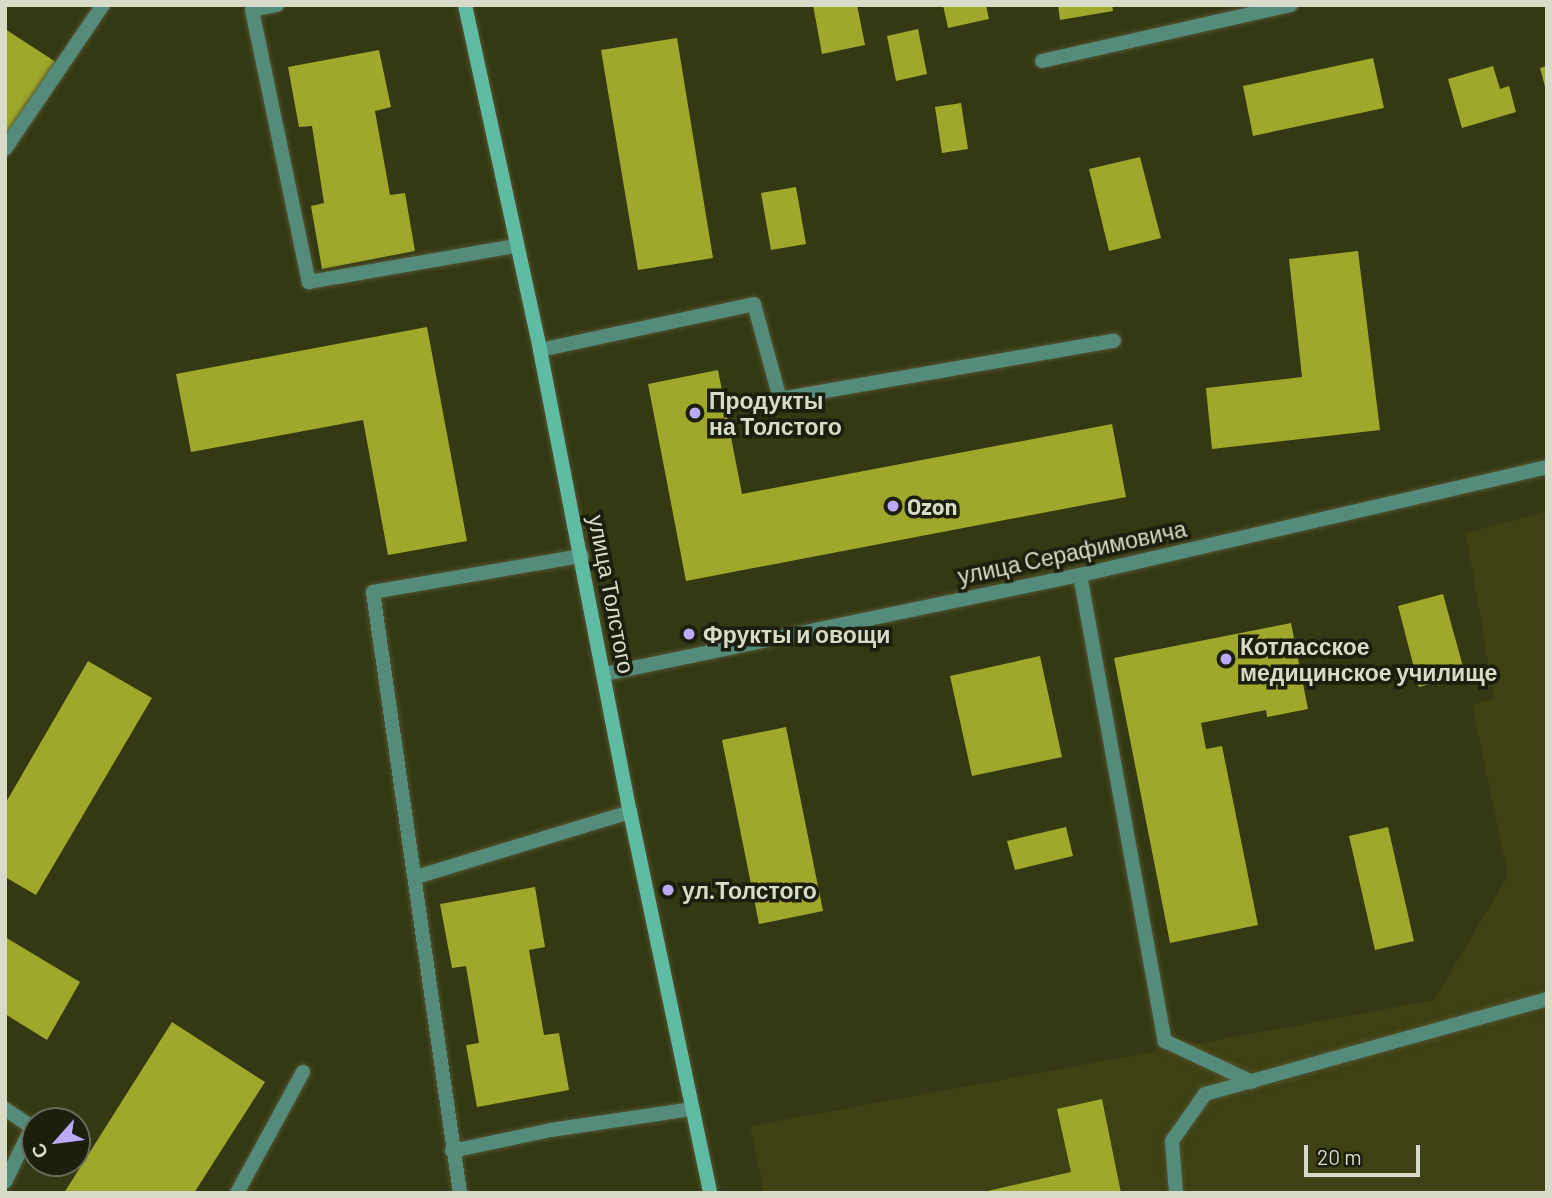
<!DOCTYPE html>
<html>
<head>
<meta charset="utf-8">
<style>
	body { margin:0 }
	#map { position:relative; width:1552px; height:1198px; overflow:hidden; background:#343813; font-family:Barlow,sans-serif }
	div>[style] { position:absolute }
	.built>* { inset:0; background:#3d4113 }
	.building>* { inset:0; background:#9ea82a }
	.roads { filter:drop-shadow(0 0 2px #525533) drop-shadow(0 0 2px #525533) }
	.lane>* { height:14px; margin:-7px; padding:0 7px; transform-origin:7px; border-radius:7px; background:#548b7b }
	.street>* { height:14px; margin:-7px; padding:0 7px; transform-origin:7px; border-radius:7px; background:#548b7b }
	.secondary>* { height:14px; margin:-7px; padding:0 7px; transform-origin:7px; border-radius:7px; background:#5fbca3 }
	.dots>* { width:19px; height:19px; translate:-50% -50%; box-sizing:border-box; border:4px solid #1c1e0e; border-radius:50% }
	span { translate:-50% -50%; white-space:nowrap; text-align:center; line-height:1.15; -webkit-text-stroke:7px #1c1e0e; paint-order:stroke }
	.poi-label { font-size:23px; color:#d8dbc7; font-weight:700 }
	.left { translate:0 -50%; text-align:left }
	.street-label { font-size:23px; color:#d8dbc7 }
	.frame { position:absolute; inset:0; border:7px solid #d8dbc7; pointer-events:none }
	.north { position:absolute; left:21px; top:1107px; width:70px; height:70px; box-sizing:border-box; background:#1c1e0e; border:2px solid #676a58; border-radius:50%; rotate:242deg; font-size:19px; font-weight:700; line-height:28px; text-align:center; color:#d8dbc7 }
	.north::after { content:''; display:block; margin:auto; width:24px; height:32px; background:#bbaaf6; clip-path:polygon(50% 0,100% 100%,50% 72%,0 100%) }
	.scale { position:absolute; left:1304px; top:1145px; width:116px; height:32px; box-sizing:border-box; border:4px solid #d8dbc7; border-top:0; padding-left:9px; font-size:21px; line-height:24px; white-space:nowrap; color:#d8dbc7; -webkit-text-stroke:5px #1c1e0e; paint-order:stroke }
</style>
</head>
<body>
<div id="map">
	<div class="built">
		<div style="clip-path:polygon(1547px 511px,1547px 1193px,764px 1193px,750px 1126px,1434px 1000px,1508px 876px,1472px 705px,1494px 699px,1466px 533px)"></div>
	</div>
	<div class="building">
		<div style="clip-path:polygon(813px 5px,857px 5px,865px 45px,822px 54px)"></div>
		<div style="clip-path:polygon(943px 5px,986px 5px,989px 19px,948px 28px)"></div>
		<div style="clip-path:polygon(1058px 5px,1112px 5px,1113px 11px,1060px 20px)"></div>
		<div style="clip-path:polygon(5px 29px,59px 64px,5px 149px)"></div>
		<div style="clip-path:polygon(918px 29px,927px 74px,896px 81px,887px 36px)"></div>
		<div style="clip-path:polygon(677px 38px,713px 258px,638px 270px,601px 50px)"></div>
		<div style="clip-path:polygon(379px 50px,391px 107px,375px 111px,390px 195px,405px 193px,415px 251px,322px 269px,311px 206px,324px 203px,312px 126px,299px 127px,288px 67px)"></div>
		<div style="clip-path:polygon(1373px 58px,1384px 108px,1253px 136px,1243px 86px)"></div>
		<div style="clip-path:polygon(1493px 66px,1500px 89px,1509px 86px,1516px 112px,1462px 128px,1448px 79px)"></div>
		<div style="clip-path:polygon(1547px 66px,1547px 90px,1546px 90px,1540px 68px)"></div>
		<div style="clip-path:polygon(961px 103px,968px 149px,942px 153px,935px 107px)"></div>
		<div style="clip-path:polygon(1140px 157px,1161px 238px,1109px 251px,1089px 169px)"></div>
		<div style="clip-path:polygon(796px 187px,806px 244px,771px 250px,761px 193px)"></div>
		<div style="clip-path:polygon(1358px 251px,1380px 430px,1212px 449px,1206px 388px,1302px 377px,1289px 259px)"></div>
		<div style="clip-path:polygon(427px 327px,467px 541px,388px 555px,363px 420px,191px 452px,176px 374px)"></div>
		<div style="clip-path:polygon(718px 370px,742px 494px,1112px 424px,1126px 497px,686px 581px,648px 384px)"></div>
		<div style="clip-path:polygon(1443px 594px,1465px 674px,1419px 687px,1398px 606px)"></div>
		<div style="clip-path:polygon(1291px 623px,1308px 709px,1267px 717px,1266px 710px,1201px 723px,1206px 749px,1222px 746px,1258px 925px,1170px 943px,1114px 658px)"></div>
		<div style="clip-path:polygon(1040px 656px,1062px 757px,972px 776px,950px 676px)"></div>
		<div style="clip-path:polygon(88px 661px,152px 698px,36px 895px,5px 877px,5px 804px)"></div>
		<div style="clip-path:polygon(786px 727px,823px 911px,759px 924px,722px 740px)"></div>
		<div style="clip-path:polygon(1066px 827px,1073px 856px,1015px 870px,1007px 841px)"></div>
		<div style="clip-path:polygon(1388px 827px,1414px 941px,1375px 950px,1349px 836px)"></div>
		<div style="clip-path:polygon(535px 887px,545px 947px,529px 950px,544px 1035px,559px 1033px,569px 1090px,477px 1107px,466px 1045px,479px 1043px,466px 966px,452px 968px,440px 904px)"></div>
		<div style="clip-path:polygon(5px 937px,80px 982px,47px 1040px,5px 1014px)"></div>
		<div style="clip-path:polygon(172px 1022px,265px 1082px,194px 1193px,64px 1193px)"></div>
		<div style="clip-path:polygon(1102px 1099px,1121px 1193px,979px 1193px,1071px 1172px,1057px 1109px)"></div>
	</div>
	<div class="roads">
		<div class="lane">
			<div style="left:277px;top:5px;width:25px;rotate:169deg"></div>
			<div style="left:252px;top:10px;width:278px;rotate:78.2deg"></div>
			<div style="left:309px;top:282px;width:209px;rotate:-9.9deg"></div>
			<div style="left:5px;top:149px;width:174px;rotate:-55.8deg"></div>
			<div style="left:540px;top:350px;width:219px;rotate:-12.1deg"></div>
			<div style="left:754px;top:304px;width:98px;rotate:74.7deg"></div>
			<div style="left:780px;top:399px;width:339px;rotate:-9.9deg"></div>
			<div style="left:1080px;top:575px;width:474px;rotate:79.7deg"></div>
			<div style="left:1165px;top:1041px;width:96px;rotate:25.2deg"></div>
			<div style="left:416px;top:877px;width:224px;rotate:-16.9deg"></div>
			<div style="left:5px;top:1109px;width:32px;rotate:34deg"></div>
			<div style="left:32px;top:1127px;width:61px;rotate:116.1deg"></div>
			<div style="left:452px;top:1151px;width:101px;rotate:-12deg"></div>
			<div style="left:551px;top:1130px;width:143px;rotate:-8.5deg"></div>
			<div style="left:237px;top:1193px;width:138px;rotate:-61.4deg"></div>
			<div style="left:460px;top:1193px;width:607px;rotate:-98.24deg"></div>
			<div style="left:373px;top:592px;width:212px;rotate:-9.8deg"></div>
			<div style="left:1176px;top:1193px;width:52px;rotate:-94.4deg"></div>
			<div style="left:1172px;top:1141px;width:57px;rotate:-54.9deg"></div>
			<div style="left:1205px;top:1094px;width:355px;rotate:-15.5deg"></div>
		</div>
		<div class="street">
			<div style="left:1042px;top:61px;width:255px;rotate:-12.7deg"></div>
			<div style="left:605px;top:674px;width:485px;rotate:-11.8deg"></div>
			<div style="left:1080px;top:575px;width:479px;rotate:-13deg"></div>
		</div>
		<div class="secondary">
			<div style="left:465px;top:5px;width:353px;rotate:77.7deg"></div>
			<div style="left:540px;top:350px;width:471px;rotate:79deg"></div>
			<div style="left:630px;top:812px;width:389px;rotate:78.1deg"></div>
		</div>
	</div>
	<div class="dots">
		<div style="left:695px;top:413px;background:#bbaaf6"></div>
		<div style="left:893px;top:506px;background:#bbaaf6"></div>
		<div style="left:689px;top:634px;background:#bbaaf6"></div>
		<div style="left:1226px;top:659px;background:#bbaaf6"></div>
		<div style="left:668px;top:890px;background:#bbaaf6"></div>
	</div>
	<div class="poi-label">
		<span class="left" style="left:709px;top:413px">Продукты<br>на Толстого</span>
		<span class="left" style="left:907px;top:506px">Ozon</span>
		<span class="left" style="left:703px;top:634px">Фрукты и овощи</span>
		<span class="left" style="left:1240px;top:659px">Котласское<br>медицинское училище</span>
		<span class="left" style="left:682px;top:890px">ул.Толстого</span>
	</div>
	<div class="street-label">
		<span style="left:1072px;top:552px;rotate:-12deg">улица Серафимовича</span>
		<span style="left:612px;top:594px;rotate:79deg">улица Толстого</span>
	</div>
	<div class="frame"></div>
	<div class="north">С</div>
	<div class="scale">20 m</div>
</div>
</body>
</html>
